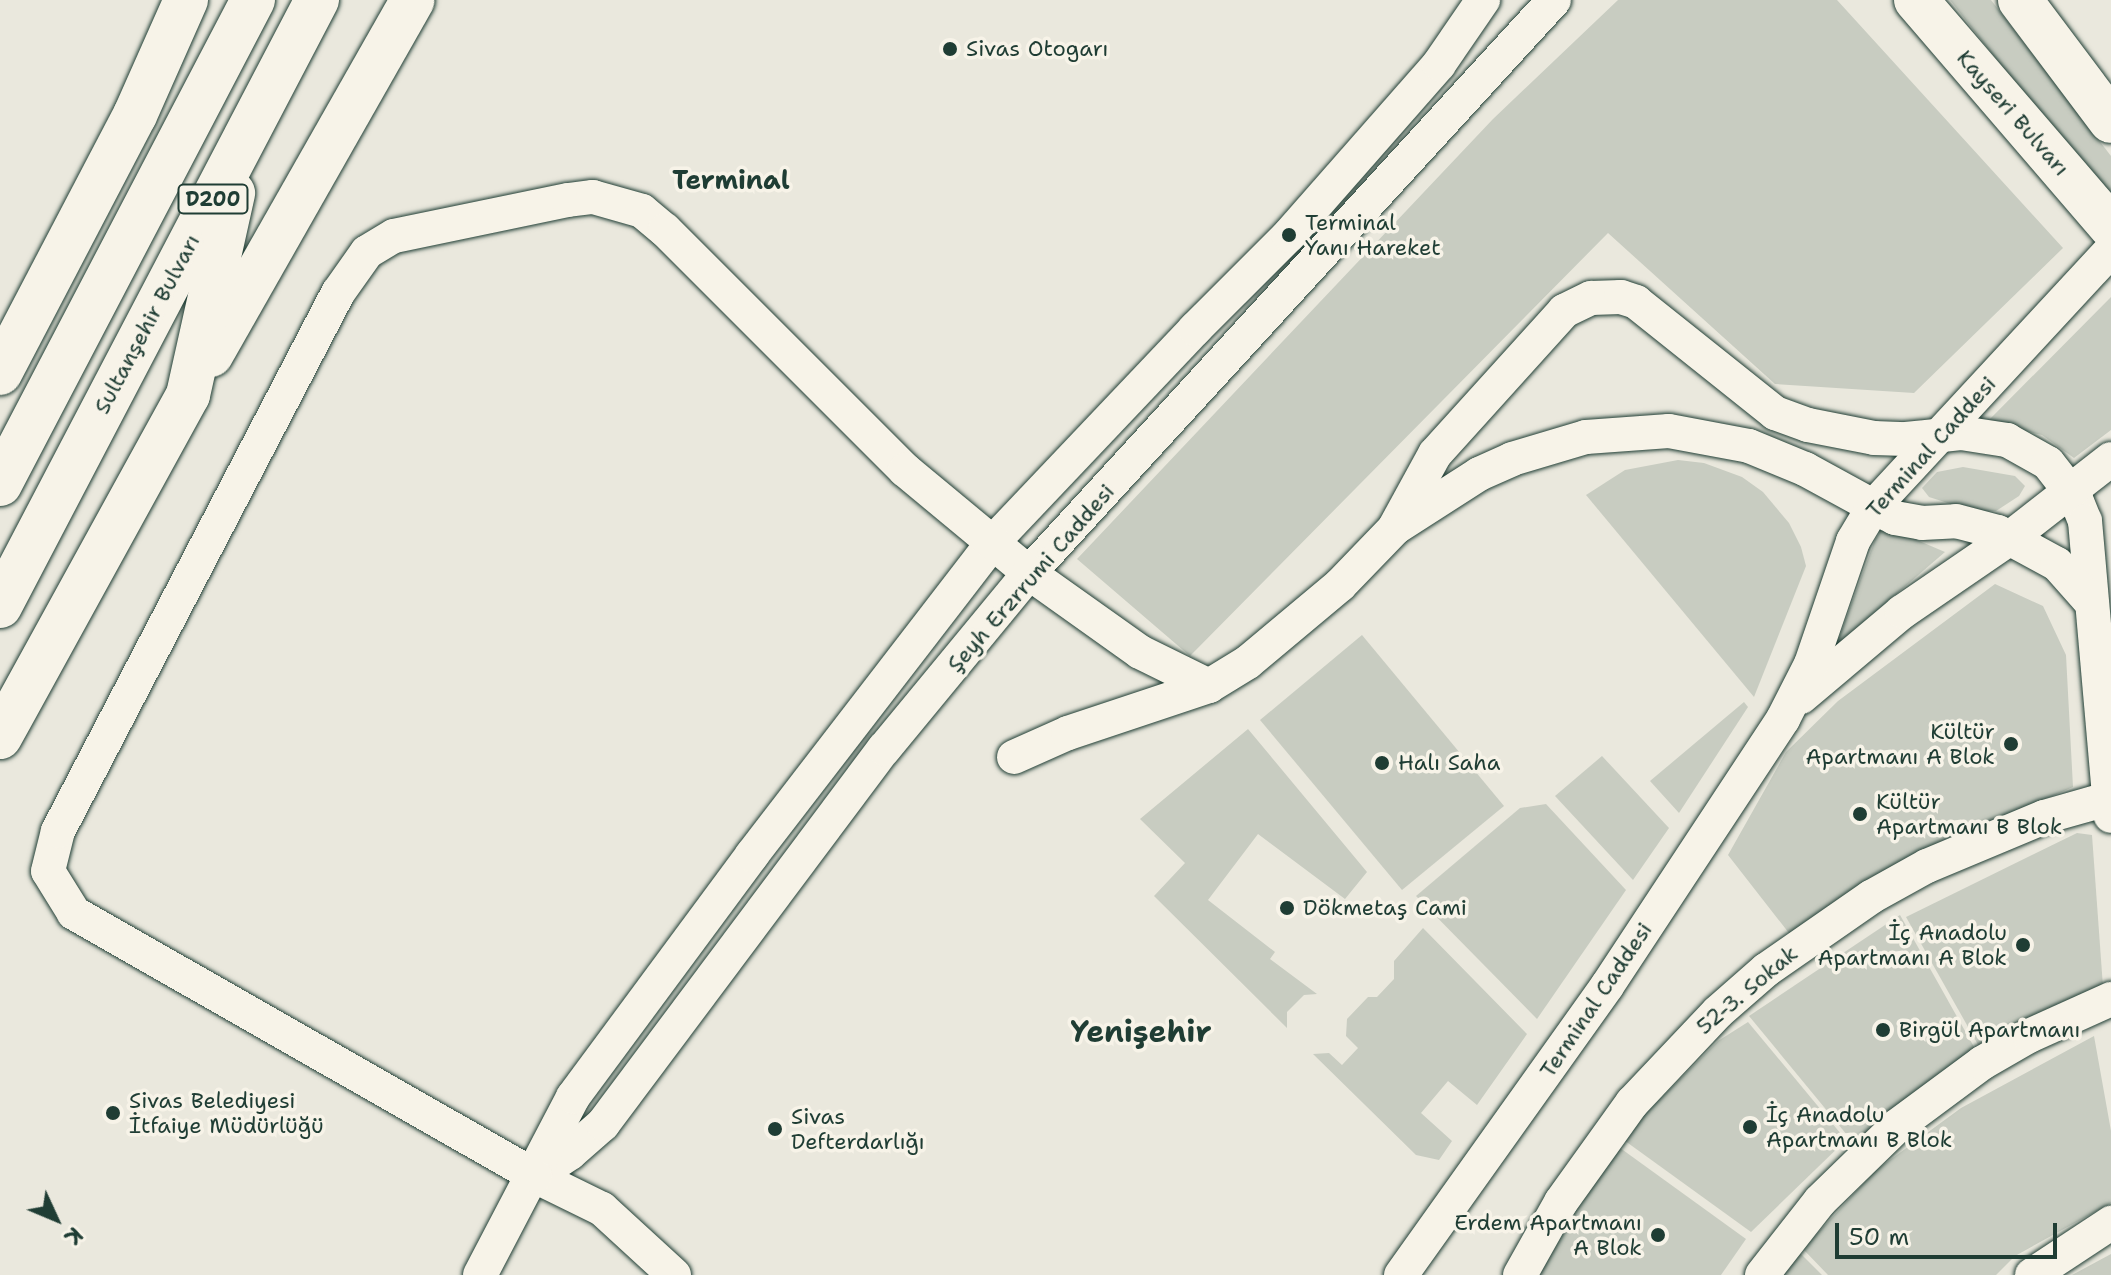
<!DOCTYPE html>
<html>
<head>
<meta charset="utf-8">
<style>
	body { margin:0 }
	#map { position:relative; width:2111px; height:1275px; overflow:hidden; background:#eae8dd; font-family:"Shantell Sans",sans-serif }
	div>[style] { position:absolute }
	.green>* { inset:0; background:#c8ccc1 }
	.roads { filter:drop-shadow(0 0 2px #1f3d34) drop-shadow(0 0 2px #1f3d34) }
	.minor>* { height:34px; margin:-17px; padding:0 17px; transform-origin:17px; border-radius:17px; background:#f7f3e8 }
	.primary>* { height:44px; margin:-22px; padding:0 22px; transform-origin:22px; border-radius:22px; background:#f7f3e8 }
	.trunk>* { height:44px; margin:-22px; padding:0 22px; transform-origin:22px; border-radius:22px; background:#f7f3e8 }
	.dots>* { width:22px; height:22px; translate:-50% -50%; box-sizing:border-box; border:4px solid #f7f3e8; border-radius:50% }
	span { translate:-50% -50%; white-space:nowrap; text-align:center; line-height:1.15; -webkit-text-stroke:7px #f7f3e8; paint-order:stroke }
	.shield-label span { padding:2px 6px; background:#f7f3e8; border:2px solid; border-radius:6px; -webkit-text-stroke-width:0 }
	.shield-label { font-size:20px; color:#1f3d34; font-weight:700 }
	.poi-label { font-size:22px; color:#1f3d34 }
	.left { translate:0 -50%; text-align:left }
	.right { translate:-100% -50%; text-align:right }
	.street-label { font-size:22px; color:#1f3d34 }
	.quarter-label { font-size:26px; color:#1f3d34; font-weight:700 }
	.district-label { font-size:30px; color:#1f3d34; font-weight:700 }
	.north { position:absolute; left:16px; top:1179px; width:80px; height:80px; -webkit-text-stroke:6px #f7f3e8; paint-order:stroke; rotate:134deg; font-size:22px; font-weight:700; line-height:32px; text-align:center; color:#1f3d34 }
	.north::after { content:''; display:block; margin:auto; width:28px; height:36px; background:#1f3d34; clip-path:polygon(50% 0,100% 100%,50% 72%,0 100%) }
	.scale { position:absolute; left:1835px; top:1223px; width:222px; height:36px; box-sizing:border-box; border:4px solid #1f3d34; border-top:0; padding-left:10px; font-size:24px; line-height:28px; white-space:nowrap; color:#1f3d34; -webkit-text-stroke:6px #f7f3e8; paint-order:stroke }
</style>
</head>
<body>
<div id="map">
	<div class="green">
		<div style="clip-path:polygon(1618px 0,1837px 0,2063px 248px,1914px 393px,1775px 384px,1608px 233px,1190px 656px,1077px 559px,1493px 119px)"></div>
		<div style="clip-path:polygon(1950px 0,1991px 0,2111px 156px,2111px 198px,2083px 170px)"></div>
		<div style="clip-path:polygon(2111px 297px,2111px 430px,2074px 458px,2042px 435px,1987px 422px)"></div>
		<div style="clip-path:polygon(1678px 460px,1704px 463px,1742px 477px,1763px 492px,1789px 523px,1801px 547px,1806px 566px,1754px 697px,1586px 495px,1625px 470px)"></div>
		<div style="clip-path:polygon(1963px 467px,2015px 476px,2025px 486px,2019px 496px,1996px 511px,1976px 512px,1929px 497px,1922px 488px,1937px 472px)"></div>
		<div style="clip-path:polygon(1884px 526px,1945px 552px,1836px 646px,1875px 540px)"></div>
		<div style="clip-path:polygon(1995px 584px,2043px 606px,2066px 655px,2073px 787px,1930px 849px,1792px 937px,1728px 855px,1786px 752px,1838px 701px)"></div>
		<div style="clip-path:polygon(1362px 635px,1504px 806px,1402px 890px,1260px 720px)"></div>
		<div style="clip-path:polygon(1744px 702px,1748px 707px,1679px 813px,1650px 781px)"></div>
		<div style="clip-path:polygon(1248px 729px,1367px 872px,1345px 899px,1258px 834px,1208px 900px,1275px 952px,1270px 959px,1317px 994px,1304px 995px,1287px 1012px,1287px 1028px,1154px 896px,1185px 863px,1140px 819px)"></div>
		<div style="clip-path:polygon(1602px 756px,1669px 828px,1633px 880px,1555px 796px)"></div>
		<div style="clip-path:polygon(1546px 804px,1626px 890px,1537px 1019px,1416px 896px,1520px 808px)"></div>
		<div style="clip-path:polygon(2077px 833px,2092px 835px,2103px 987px,1985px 1057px,1906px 917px)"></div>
		<div style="clip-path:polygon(1900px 915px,1983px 1063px,1852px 1141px,1749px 1016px)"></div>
		<div style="clip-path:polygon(1423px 928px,1527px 1034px,1477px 1105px,1448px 1081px,1421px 1113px,1452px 1141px,1439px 1160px,1416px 1155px,1313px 1054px,1329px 1053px,1342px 1065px,1358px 1048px,1346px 1036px,1347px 1019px,1368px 997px,1377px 997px,1394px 979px,1394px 961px)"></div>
		<div style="clip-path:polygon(1748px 1022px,1846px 1140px,1751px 1232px,1621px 1138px,1718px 1041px)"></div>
		<div style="clip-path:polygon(2094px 1036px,2111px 1131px,2111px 1203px,2015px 1256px,1996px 1275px,1828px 1275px,1803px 1249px,1875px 1171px,1961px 1108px)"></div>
		<div style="clip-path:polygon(1616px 1145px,1746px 1239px,1721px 1275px,1535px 1275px)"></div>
		<div style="clip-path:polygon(1796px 1249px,1822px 1275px,1779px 1275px)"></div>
		<div style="clip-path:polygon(2111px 1254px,2111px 1275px,2072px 1275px)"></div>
	</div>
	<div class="roads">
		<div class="minor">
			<div style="left:1395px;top:527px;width:83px;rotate:-61.3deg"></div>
			<div style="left:1435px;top:454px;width:193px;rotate:-47.9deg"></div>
			<div style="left:1564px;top:311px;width:30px;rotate:-26deg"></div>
			<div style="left:1591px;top:298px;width:30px;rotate:-2deg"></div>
			<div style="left:1621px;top:297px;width:16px;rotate:18deg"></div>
			<div style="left:1636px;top:302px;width:178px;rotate:38.6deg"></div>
			<div style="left:1775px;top:413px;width:35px;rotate:20deg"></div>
			<div style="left:1808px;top:425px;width:67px;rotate:11.1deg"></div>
			<div style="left:1874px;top:438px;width:32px;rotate:2deg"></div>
			<div style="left:1906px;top:439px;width:55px;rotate:-6.2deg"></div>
			<div style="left:1961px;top:433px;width:47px;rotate:8.7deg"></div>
			<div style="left:2007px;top:440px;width:47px;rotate:29.3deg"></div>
			<div style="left:2048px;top:463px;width:46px;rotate:52.1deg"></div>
			<div style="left:2076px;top:499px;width:24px;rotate:68deg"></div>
			<div style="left:2085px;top:521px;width:296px;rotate:85deg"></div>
			<div style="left:1801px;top:697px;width:132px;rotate:-40.1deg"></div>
			<div style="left:1902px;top:612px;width:131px;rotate:-34.4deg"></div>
			<div style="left:2010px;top:538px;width:128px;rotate:-38deg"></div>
			<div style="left:1014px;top:757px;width:59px;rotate:-24deg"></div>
			<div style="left:1068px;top:733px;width:149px;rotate:-18.4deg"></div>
			<div style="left:1209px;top:686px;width:46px;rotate:-31.6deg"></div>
			<div style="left:1248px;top:662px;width:120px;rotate:-39.9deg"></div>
			<div style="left:1340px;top:585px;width:79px;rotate:-46deg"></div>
			<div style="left:1395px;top:528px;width:100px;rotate:-32.7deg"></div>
			<div style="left:1479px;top:474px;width:36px;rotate:-24deg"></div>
			<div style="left:1512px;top:459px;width:77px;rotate:-16.6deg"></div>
			<div style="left:1586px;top:437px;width:83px;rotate:-4.1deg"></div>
			<div style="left:1669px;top:431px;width:81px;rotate:10.6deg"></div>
			<div style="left:1749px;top:446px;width:61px;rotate:22.3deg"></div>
			<div style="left:1805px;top:469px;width:102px;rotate:28.6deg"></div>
			<div style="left:1895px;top:518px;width:27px;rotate:10deg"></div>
			<div style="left:1922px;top:523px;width:34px;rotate:-3deg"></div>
			<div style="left:1956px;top:521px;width:43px;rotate:14.7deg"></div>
			<div style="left:1998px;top:532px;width:67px;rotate:28.5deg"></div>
			<div style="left:2057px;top:564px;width:50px;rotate:48.3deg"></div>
			<div style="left:535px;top:1176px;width:42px;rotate:-33.3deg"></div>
			<div style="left:570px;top:1153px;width:44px;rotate:-41.3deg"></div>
			<div style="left:603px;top:1124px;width:469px;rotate:-53.2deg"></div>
			<div style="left:884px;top:749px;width:228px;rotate:-50.5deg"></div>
			<div style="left:1029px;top:573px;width:777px;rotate:-47.5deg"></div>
			<div style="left:480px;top:1275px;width:201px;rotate:-62.4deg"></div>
			<div style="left:573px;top:1097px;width:301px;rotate:-53.5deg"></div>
			<div style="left:752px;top:855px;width:395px;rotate:-52.4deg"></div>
			<div style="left:993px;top:542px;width:294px;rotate:-46.5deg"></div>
			<div style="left:1195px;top:329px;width:133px;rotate:-45deg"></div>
			<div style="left:1289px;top:235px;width:227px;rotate:-48.7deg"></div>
			<div style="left:1439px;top:64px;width:78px;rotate:-55.5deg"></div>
			<div style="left:674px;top:1275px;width:98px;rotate:-137.5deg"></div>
			<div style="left:602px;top:1209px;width:75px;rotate:-153.8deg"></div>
			<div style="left:535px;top:1176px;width:531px;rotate:-150.3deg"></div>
			<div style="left:74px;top:913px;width:49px;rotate:-121.8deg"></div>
			<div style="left:48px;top:871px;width:41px;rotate:-76deg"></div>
			<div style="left:58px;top:831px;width:607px;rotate:-62.51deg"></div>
			<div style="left:338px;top:293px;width:50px;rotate:-54.7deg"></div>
			<div style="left:367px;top:252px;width:31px;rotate:-31deg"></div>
			<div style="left:394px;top:236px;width:178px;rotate:-11.7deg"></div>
			<div style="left:568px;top:200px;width:25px;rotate:-7deg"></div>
			<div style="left:593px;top:197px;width:51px;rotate:15.9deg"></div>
			<div style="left:642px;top:211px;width:30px;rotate:40deg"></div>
			<div style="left:665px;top:230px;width:339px;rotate:45deg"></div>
			<div style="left:905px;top:470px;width:161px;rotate:39.7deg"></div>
			<div style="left:1029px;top:573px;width:136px;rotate:35.4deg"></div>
			<div style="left:1140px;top:652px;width:77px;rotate:26.2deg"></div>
			<div style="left:1401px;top:1275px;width:355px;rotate:-54.5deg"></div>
			<div style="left:1607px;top:986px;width:320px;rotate:-56.6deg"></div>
			<div style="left:1783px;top:719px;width:62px;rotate:-63deg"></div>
			<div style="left:1811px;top:664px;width:130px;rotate:-71.1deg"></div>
			<div style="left:1853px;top:541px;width:41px;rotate:-59deg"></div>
			<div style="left:1874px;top:506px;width:349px;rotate:-47.2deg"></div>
			<div style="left:1520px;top:1275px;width:84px;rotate:-60.7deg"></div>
			<div style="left:1561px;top:1202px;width:122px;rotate:-54.4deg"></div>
			<div style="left:1632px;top:1103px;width:125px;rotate:-46.6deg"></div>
			<div style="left:1718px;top:1012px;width:64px;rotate:-41.2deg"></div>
			<div style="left:1766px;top:970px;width:128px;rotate:-34.8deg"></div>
			<div style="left:1871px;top:897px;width:64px;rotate:-29deg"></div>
			<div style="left:1927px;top:866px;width:127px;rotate:-22.7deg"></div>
			<div style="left:2044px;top:817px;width:70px;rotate:-15.8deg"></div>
			<div style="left:1762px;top:1275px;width:94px;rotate:-51.9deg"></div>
			<div style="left:1820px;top:1201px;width:107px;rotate:-44.2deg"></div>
			<div style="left:1897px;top:1126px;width:106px;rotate:-36.5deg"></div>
			<div style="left:1982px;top:1063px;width:54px;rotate:-29.9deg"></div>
			<div style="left:2029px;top:1036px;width:90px;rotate:-24.3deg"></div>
			<div style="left:2032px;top:1275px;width:95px;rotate:-33.4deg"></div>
		</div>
		<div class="primary">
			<div style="left:1916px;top:0;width:299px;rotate:49.3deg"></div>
			<div style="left:2020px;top:0;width:151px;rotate:53.1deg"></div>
		</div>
		<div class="trunk">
			<div style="left:211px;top:355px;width:408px;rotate:-60.4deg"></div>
			<div style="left:0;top:373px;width:291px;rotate:-62.4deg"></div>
			<div style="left:135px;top:115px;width:126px;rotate:-66.1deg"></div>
			<div style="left:0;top:484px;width:546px;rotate:-62.4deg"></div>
			<div style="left:0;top:606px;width:684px;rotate:-62.39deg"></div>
			<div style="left:0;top:737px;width:390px;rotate:-61.2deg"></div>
			<div style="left:188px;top:395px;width:207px;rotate:-77.4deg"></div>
		</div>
	</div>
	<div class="dots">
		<div style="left:950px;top:49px;background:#1f3d34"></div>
		<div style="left:1289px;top:235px;background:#1f3d34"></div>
		<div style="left:2011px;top:744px;background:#1f3d34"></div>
		<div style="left:1382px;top:763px;background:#1f3d34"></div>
		<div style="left:1860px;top:814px;background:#1f3d34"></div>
		<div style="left:1287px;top:908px;background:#1f3d34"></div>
		<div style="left:2023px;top:945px;background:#1f3d34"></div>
		<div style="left:1883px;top:1030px;background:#1f3d34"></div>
		<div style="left:113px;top:1113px;background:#1f3d34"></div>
		<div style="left:1750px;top:1127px;background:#1f3d34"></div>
		<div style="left:775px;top:1129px;background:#1f3d34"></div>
		<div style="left:1658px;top:1235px;background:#1f3d34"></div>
	</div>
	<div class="shield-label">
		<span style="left:213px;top:199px">D200</span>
	</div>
	<div class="poi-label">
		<span class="left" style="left:966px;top:49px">Sivas Otogarı</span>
		<span class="left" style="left:1305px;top:235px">Terminal<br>Yanı Hareket</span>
		<span class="right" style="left:1995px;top:744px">Kültür<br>Apartmanı A Blok</span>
		<span class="left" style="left:1398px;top:763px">Halı Saha</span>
		<span class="left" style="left:1876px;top:814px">Kültür<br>Apartmanı B Blok</span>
		<span class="left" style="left:1303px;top:908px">Dökmetaş Cami</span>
		<span class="right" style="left:2007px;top:945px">İç Anadolu<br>Apartmanı A Blok</span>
		<span class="left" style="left:1899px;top:1030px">Birgül Apartmanı</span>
		<span class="left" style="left:129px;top:1113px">Sivas Belediyesi<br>İtfaiye Müdürlüğü</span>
		<span class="left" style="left:1766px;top:1127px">İç Anadolu<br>Apartmanı B Blok</span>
		<span class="left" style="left:791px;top:1129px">Sivas<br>Defterdarlığı</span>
		<span class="right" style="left:1642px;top:1235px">Erdem Apartmanı<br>A Blok</span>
	</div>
	<div class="street-label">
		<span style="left:2013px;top:113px;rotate:49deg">Kayseri Bulvarı</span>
		<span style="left:147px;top:324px;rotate:-62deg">Sultanşehir Bulvarı</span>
		<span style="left:1931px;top:447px;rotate:-48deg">Terminal Caddesi</span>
		<span style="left:1031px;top:578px;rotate:-49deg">Şeyh Erzrrumi Caddesi</span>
		<span style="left:1747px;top:990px;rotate:-40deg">52-3. Sokak</span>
		<span style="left:1596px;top:1000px;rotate:-56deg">Terminal Caddesi</span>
	</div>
	<div class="quarter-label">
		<span style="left:731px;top:180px">Terminal</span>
	</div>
	<div class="district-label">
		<span style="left:1141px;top:1032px">Yenişehir</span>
	</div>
	<div class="north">K</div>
	<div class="scale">50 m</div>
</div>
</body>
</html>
